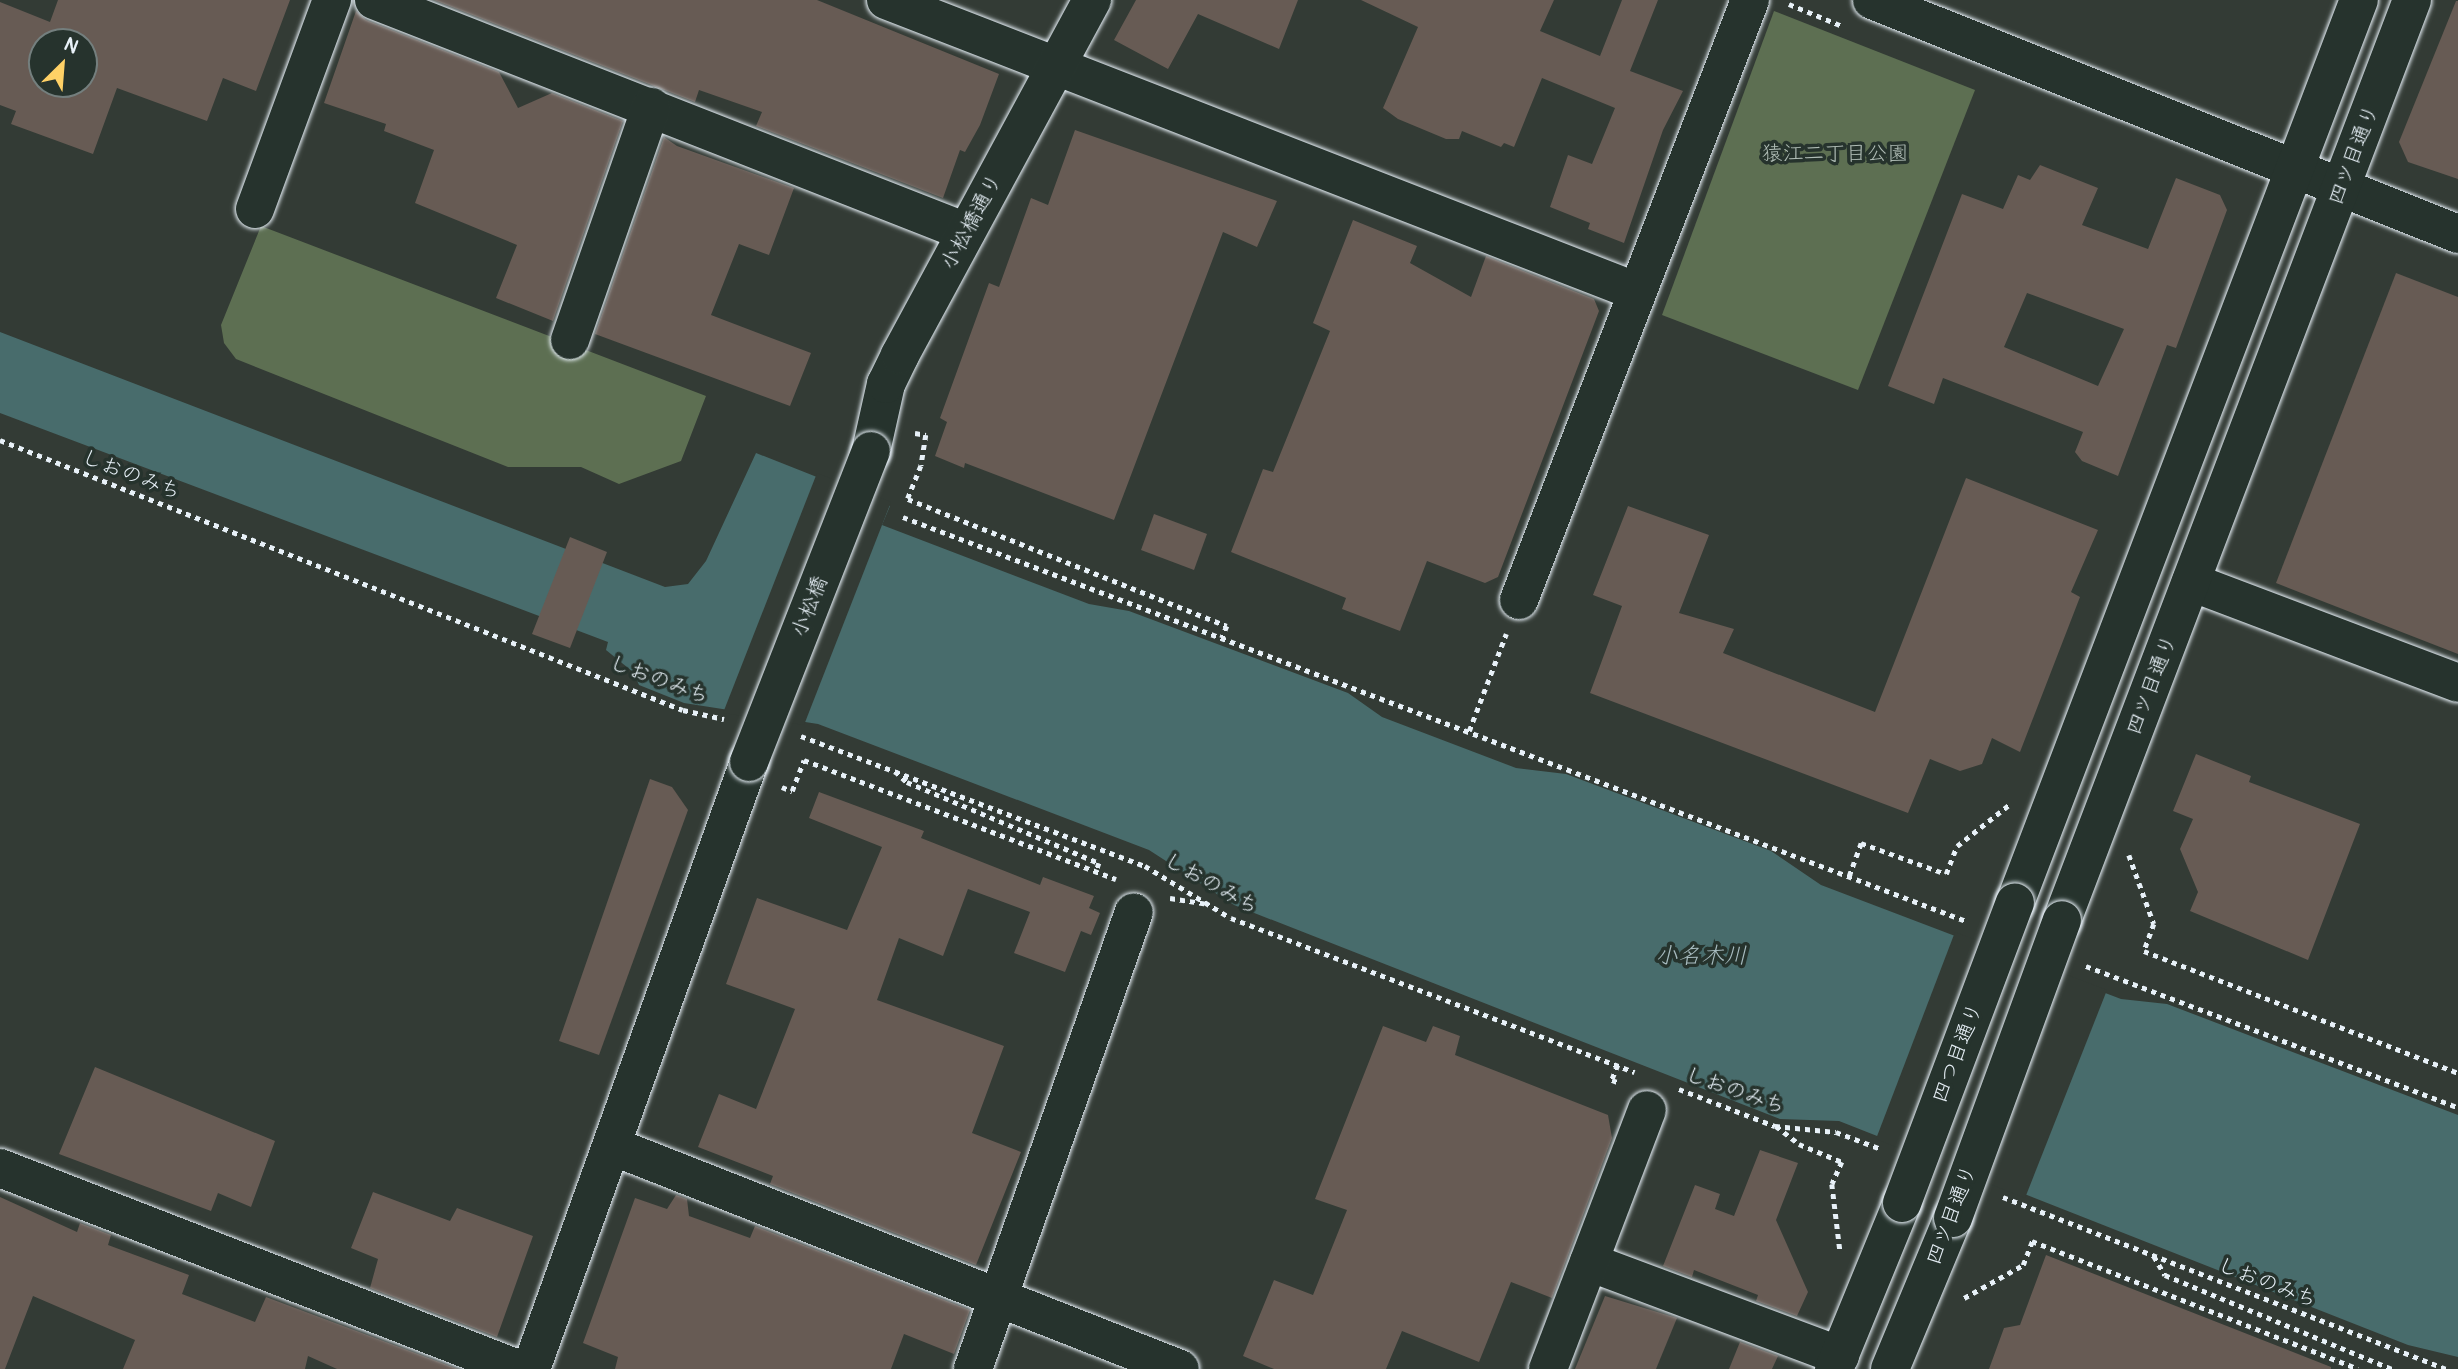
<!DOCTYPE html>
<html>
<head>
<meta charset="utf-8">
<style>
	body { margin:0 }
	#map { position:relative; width:2458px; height:1369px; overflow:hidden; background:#333b35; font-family:Pangolin,"Klee One",sans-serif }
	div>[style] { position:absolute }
	.green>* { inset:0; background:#5d6f52 }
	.water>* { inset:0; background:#486c6c }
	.pier>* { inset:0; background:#333b35 }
	.building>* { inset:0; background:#675b54 }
	.path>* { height:4.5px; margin-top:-2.25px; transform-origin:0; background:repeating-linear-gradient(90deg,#e8f1f8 0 5px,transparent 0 10px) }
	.roads { filter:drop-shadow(0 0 2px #e8f1f8) drop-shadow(0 0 2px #e8f1f8) }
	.minor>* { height:38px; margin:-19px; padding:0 19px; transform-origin:19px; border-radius:19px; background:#26332d }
	.major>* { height:38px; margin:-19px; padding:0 19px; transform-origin:19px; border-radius:19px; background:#26332d }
	.bridges { filter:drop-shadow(0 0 2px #e8f1f8) drop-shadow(0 0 2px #e8f1f8) }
	.minor-bridge>* { height:38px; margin:-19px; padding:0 19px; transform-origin:19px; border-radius:19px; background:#26332d }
	.major-bridge>* { height:38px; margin:-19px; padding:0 19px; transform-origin:19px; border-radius:19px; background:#26332d }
	span { translate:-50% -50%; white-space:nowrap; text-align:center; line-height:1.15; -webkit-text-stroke:7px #26332d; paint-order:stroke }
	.park-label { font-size:21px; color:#b0bdb6 }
	.street-label { font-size:21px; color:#e8f1f8 }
	.water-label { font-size:23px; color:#a8bcc0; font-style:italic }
	.north { position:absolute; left:28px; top:28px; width:70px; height:70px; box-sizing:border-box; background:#26332d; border:2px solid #747f7e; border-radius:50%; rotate:25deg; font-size:19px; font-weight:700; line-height:28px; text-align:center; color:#e8f1f8 }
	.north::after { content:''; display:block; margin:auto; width:24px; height:32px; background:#ffd166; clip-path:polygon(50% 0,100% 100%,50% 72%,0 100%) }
</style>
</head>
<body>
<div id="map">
	<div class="green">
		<div style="clip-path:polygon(1774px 11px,1975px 90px,1858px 390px,1662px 315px)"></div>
		<div style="clip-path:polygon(261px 226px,706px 396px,681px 461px,619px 484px,581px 467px,508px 467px,236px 359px,224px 343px,221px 325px)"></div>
	</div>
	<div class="water">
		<div style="clip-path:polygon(0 332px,665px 587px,688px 584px,706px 561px,756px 453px,890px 506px,882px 525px,1089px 604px,1129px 611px,1348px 693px,1382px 717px,1516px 768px,1566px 774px,1771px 851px,1821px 885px,2121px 999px,2167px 1004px,2458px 1115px,2458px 1357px,2408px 1345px,1839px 1121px,1780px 1119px,1234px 905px,1149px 850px,818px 724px,684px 703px,639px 685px,633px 672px,606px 650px,608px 642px,0 413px)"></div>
	</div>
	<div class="pier">
		<div style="clip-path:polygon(817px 473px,891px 502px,804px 725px,723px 713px)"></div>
		<div style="clip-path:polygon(1955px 932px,2107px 990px,2025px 1198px,1876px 1139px)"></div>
	</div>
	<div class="building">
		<div style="clip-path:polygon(evenodd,58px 0,290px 0,256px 91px,223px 78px,207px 121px,117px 88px,93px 154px,11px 124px,16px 111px,0 105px,0 2px,50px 22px,58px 0,42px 42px,84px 42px,84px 84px,42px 84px,42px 42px)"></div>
		<div style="clip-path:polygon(434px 0,817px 0,999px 74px,980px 125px,965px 152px,960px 150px,943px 198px,756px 126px,762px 112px,699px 90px,695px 102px)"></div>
		<div style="clip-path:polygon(1136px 0,1298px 0,1279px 49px,1198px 14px,1168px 69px,1114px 40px)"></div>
		<div style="clip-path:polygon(1361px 0,1554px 0,1540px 31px,1600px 56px,1622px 0,1658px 0,1630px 71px,1683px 91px,1663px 130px,1624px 243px,1588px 229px,1590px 223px,1550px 207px,1568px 155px,1592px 164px,1615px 108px,1542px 78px,1514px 147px,1504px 143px,1501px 147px,1462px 131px,1459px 139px,1446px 139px,1398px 119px,1383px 108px,1418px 27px)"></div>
		<div style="clip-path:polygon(2456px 1px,2458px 1px,2458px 179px,2408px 162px,2399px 142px)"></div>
		<div style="clip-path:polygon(356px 11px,366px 20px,499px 72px,518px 108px,552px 93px,623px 121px,553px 321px,496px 298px,517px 245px,415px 203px,434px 150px,384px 131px,386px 124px,324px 103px)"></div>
		<div style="clip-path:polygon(1075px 130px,1277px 201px,1257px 247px,1223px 232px,1114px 520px,965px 463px,964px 468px,935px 456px,947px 422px,940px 418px,989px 283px,999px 287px,1031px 198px,1048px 205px)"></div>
		<div style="clip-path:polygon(664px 137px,677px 146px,794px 188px,769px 255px,739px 244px,711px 315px,811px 353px,790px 406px,595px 334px)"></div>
		<div style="clip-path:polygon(evenodd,2040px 165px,2098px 188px,2082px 225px,2148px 249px,2176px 178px,2220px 195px,2227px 210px,2176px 348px,2167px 345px,2118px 476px,2082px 461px,2075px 452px,2083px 432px,1943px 378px,1934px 404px,1888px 386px,1962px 194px,2003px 209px,2018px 175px,2030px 180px,2040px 165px,2027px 293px,2124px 329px,2098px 386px,2004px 347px,2027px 293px)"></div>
		<div style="clip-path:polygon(1353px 220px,1417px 246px,1410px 263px,1471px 297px,1486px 256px,1594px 299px,1599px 311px,1498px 577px,1485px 583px,1427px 561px,1400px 631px,1342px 609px,1346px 598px,1231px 552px,1263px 469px,1273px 472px,1330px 331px,1313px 323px)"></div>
		<div style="clip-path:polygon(2396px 273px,2458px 297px,2458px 654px,2276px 583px)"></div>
		<div style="clip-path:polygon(1966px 478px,2098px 530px,2071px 592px,2080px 597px,2020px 752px,1992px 738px,1982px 764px,1960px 771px,1930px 759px,1908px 813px,1590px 693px,1622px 606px,1593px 595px,1628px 506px,1709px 535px,1679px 613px,1734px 629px,1723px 653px,1875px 712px)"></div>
		<div style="clip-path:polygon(1154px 514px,1207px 534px,1194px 570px,1141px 550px)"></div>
		<div style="clip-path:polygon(570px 537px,607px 552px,570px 648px,532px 634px)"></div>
		<div style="clip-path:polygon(2196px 754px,2251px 776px,2249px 782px,2360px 824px,2308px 960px,2190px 911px,2198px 892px,2180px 849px,2193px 819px,2173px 811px)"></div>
		<div style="clip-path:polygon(650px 779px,672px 787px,688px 810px,599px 1055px,559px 1041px)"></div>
		<div style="clip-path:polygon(819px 792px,924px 831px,921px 838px,1040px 885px,1043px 877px,1094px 896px,1089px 908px,1100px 913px,1091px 935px,1081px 931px,1065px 972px,1014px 953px,1030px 912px,968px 889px,943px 956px,899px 938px,877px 1000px,1004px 1046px,972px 1133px,1021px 1152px,976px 1265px,770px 1184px,773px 1176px,698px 1147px,719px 1094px,756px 1109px,795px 1009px,726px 984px,757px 898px,847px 930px,882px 847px,809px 818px)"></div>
		<div style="clip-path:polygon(1383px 1026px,1426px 1042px,1433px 1026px,1460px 1036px,1455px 1055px,1608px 1115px,1612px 1138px,1552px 1298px,1511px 1282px,1479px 1362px,1402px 1331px,1386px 1369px,1274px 1369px,1243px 1356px,1274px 1280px,1313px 1295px,1347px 1210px,1315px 1199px)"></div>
		<div style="clip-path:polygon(95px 1067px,275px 1141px,251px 1207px,218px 1193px,211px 1211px,59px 1154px)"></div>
		<div style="clip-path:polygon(1760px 1150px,1798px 1163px,1776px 1220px,1808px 1292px,1797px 1316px,1756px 1301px,1758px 1295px,1694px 1270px,1692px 1277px,1663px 1266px,1695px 1185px,1720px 1194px,1715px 1209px,1734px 1216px)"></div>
		<div style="clip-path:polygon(373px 1192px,450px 1221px,457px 1208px,533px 1236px,497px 1337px,370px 1288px,378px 1259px,351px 1248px)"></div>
		<div style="clip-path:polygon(676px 1195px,687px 1199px,689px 1216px,750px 1238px,755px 1226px,970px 1310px,954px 1354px,904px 1334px,891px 1369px,615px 1369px,618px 1357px,583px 1343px,635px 1198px,667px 1209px)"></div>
		<div style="clip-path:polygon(0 1197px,77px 1232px,80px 1223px,111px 1235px,108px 1245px,189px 1275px,182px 1294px,255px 1322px,266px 1297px,458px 1369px,337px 1369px,308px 1356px,305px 1369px,123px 1369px,135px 1340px,33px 1296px,5px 1369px,0 1369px)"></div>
		<div style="clip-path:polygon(2046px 1255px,2331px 1367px,2331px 1369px,1989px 1369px,2004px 1328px,2020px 1325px)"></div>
		<div style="clip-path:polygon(1605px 1296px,1677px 1318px,1656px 1369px,1575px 1369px)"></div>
		<div style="clip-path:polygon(1740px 1342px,1778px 1356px,1772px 1369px,1729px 1369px)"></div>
	</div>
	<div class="path">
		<div style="left:1789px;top:4px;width:57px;rotate:22.5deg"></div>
		<div style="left:915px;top:433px;width:11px;rotate:10deg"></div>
		<div style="left:926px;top:435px;width:31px;rotate:99deg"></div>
		<div style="left:921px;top:466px;width:35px;rotate:112deg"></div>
		<div style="left:908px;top:499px;width:343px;rotate:21.7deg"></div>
		<div style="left:1227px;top:626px;width:13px;rotate:113deg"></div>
		<div style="left:0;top:440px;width:734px;rotate:21.57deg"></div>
		<div style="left:683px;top:710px;width:42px;rotate:12.4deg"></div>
		<div style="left:903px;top:517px;width:1137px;rotate:20.81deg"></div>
		<div style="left:1469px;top:731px;width:104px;rotate:-69.1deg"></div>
		<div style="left:801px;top:736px;width:368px;rotate:20.7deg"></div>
		<div style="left:1145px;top:866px;width:100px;rotate:31.2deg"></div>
		<div style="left:1231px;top:918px;width:432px;rotate:20.9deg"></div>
		<div style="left:895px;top:771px;width:16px;rotate:43deg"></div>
		<div style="left:907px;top:782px;width:208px;rotate:22.9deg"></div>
		<div style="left:1099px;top:863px;width:9px;rotate:108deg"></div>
		<div style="left:782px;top:787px;width:11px;rotate:22deg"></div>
		<div style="left:792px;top:791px;width:33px;rotate:-69deg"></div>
		<div style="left:804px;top:760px;width:334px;rotate:20.9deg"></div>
		<div style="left:2129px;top:855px;width:73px;rotate:70.1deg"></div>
		<div style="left:2154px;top:924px;width:29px;rotate:110deg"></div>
		<div style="left:2144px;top:951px;width:337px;rotate:21.2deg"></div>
		<div style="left:1849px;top:876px;width:35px;rotate:-70deg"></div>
		<div style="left:1861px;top:843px;width:90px;rotate:20deg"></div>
		<div style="left:1946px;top:874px;width:30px;rotate:-69deg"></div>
		<div style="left:1957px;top:846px;width:68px;rotate:-38.4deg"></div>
		<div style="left:1170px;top:898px;width:36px;rotate:9deg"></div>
		<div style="left:2086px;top:966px;width:398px;rotate:20.8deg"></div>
		<div style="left:1618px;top:1065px;width:16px;rotate:112deg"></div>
		<div style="left:1612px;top:1080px;width:9px;rotate:21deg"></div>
		<div style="left:1679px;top:1089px;width:103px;rotate:21.1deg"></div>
		<div style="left:1775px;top:1126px;width:61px;rotate:5.6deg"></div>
		<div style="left:1836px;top:1132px;width:48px;rotate:20.7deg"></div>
		<div style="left:1776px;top:1126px;width:29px;rotate:38deg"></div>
		<div style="left:1799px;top:1144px;width:47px;rotate:22.7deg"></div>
		<div style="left:1842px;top:1162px;width:24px;rotate:114deg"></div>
		<div style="left:1832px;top:1184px;width:66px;rotate:83.1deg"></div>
		<div style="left:2003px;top:1197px;width:475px;rotate:21.2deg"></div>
		<div style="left:2154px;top:1256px;width:22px;rotate:60deg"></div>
		<div style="left:2165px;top:1275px;width:246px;rotate:22.5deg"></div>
		<div style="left:1964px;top:1298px;width:68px;rotate:-29.2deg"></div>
		<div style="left:2023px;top:1265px;width:26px;rotate:-69deg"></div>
		<div style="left:2032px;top:1241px;width:350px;rotate:21.4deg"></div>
	</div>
	<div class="roads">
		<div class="minor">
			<div style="left:374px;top:0;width:636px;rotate:21.4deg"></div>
			<div style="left:886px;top:0;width:804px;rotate:21.23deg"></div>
			<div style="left:1872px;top:0;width:631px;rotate:21.77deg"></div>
			<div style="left:255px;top:209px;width:223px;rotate:-69.8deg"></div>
			<div style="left:570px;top:340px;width:247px;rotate:-70.8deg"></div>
			<div style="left:871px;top:451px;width:69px;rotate:-77.4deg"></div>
			<div style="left:886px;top:384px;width:32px;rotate:-64deg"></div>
			<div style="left:900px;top:355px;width:404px;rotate:-61.6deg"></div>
			<div style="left:2191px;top:582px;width:285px;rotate:20.7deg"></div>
			<div style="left:1519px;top:600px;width:643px;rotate:-68.94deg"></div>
			<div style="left:612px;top:1146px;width:610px;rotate:21.44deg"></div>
			<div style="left:0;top:1168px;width:556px;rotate:21.21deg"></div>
			<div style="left:1589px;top:1262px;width:268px;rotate:20.5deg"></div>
			<div style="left:531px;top:1369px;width:645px;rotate:-70.24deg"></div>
			<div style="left:973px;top:1369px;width:484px;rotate:-70.6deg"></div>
			<div style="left:1548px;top:1369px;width:277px;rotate:-69.1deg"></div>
		</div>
		<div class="major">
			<div style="left:2015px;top:903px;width:966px;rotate:-69.15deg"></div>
			<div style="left:2062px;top:920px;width:984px;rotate:-69.17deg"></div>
			<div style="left:1834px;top:1369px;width:179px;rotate:-67.7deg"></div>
			<div style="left:1890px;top:1369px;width:164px;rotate:-67.4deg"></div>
		</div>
	</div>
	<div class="bridges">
		<div class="minor-bridge">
			<div style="left:749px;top:762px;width:334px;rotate:-68.6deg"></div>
		</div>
		<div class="major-bridge">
			<div style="left:1902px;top:1203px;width:321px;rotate:-69.4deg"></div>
			<div style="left:1953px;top:1218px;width:317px;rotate:-69.9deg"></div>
		</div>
	</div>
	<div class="park-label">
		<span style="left:1835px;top:154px">猿江二丁目公園</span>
	</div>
	<div class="street-label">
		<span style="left:2354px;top:155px;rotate:-69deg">四ツ目通り</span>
		<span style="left:972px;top:222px;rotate:-62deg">小松橋通り</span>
		<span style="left:131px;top:475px;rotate:21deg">しおのみち</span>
		<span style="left:810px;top:607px;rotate:-69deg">小松橋</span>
		<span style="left:659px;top:680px;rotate:20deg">しおのみち</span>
		<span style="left:2152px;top:685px;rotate:-69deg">四ツ目通り</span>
		<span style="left:1211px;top:884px;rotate:29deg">しおのみち</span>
		<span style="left:1958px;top:1053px;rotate:-69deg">四つ目通り</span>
		<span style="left:1735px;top:1091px;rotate:19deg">しおのみち</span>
		<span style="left:1952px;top:1215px;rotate:-69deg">四ツ目通り</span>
		<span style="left:2267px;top:1283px;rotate:21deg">しおのみち</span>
	</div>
	<div class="water-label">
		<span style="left:1701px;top:956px">小名木川</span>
	</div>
	<div class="north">N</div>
</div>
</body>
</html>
